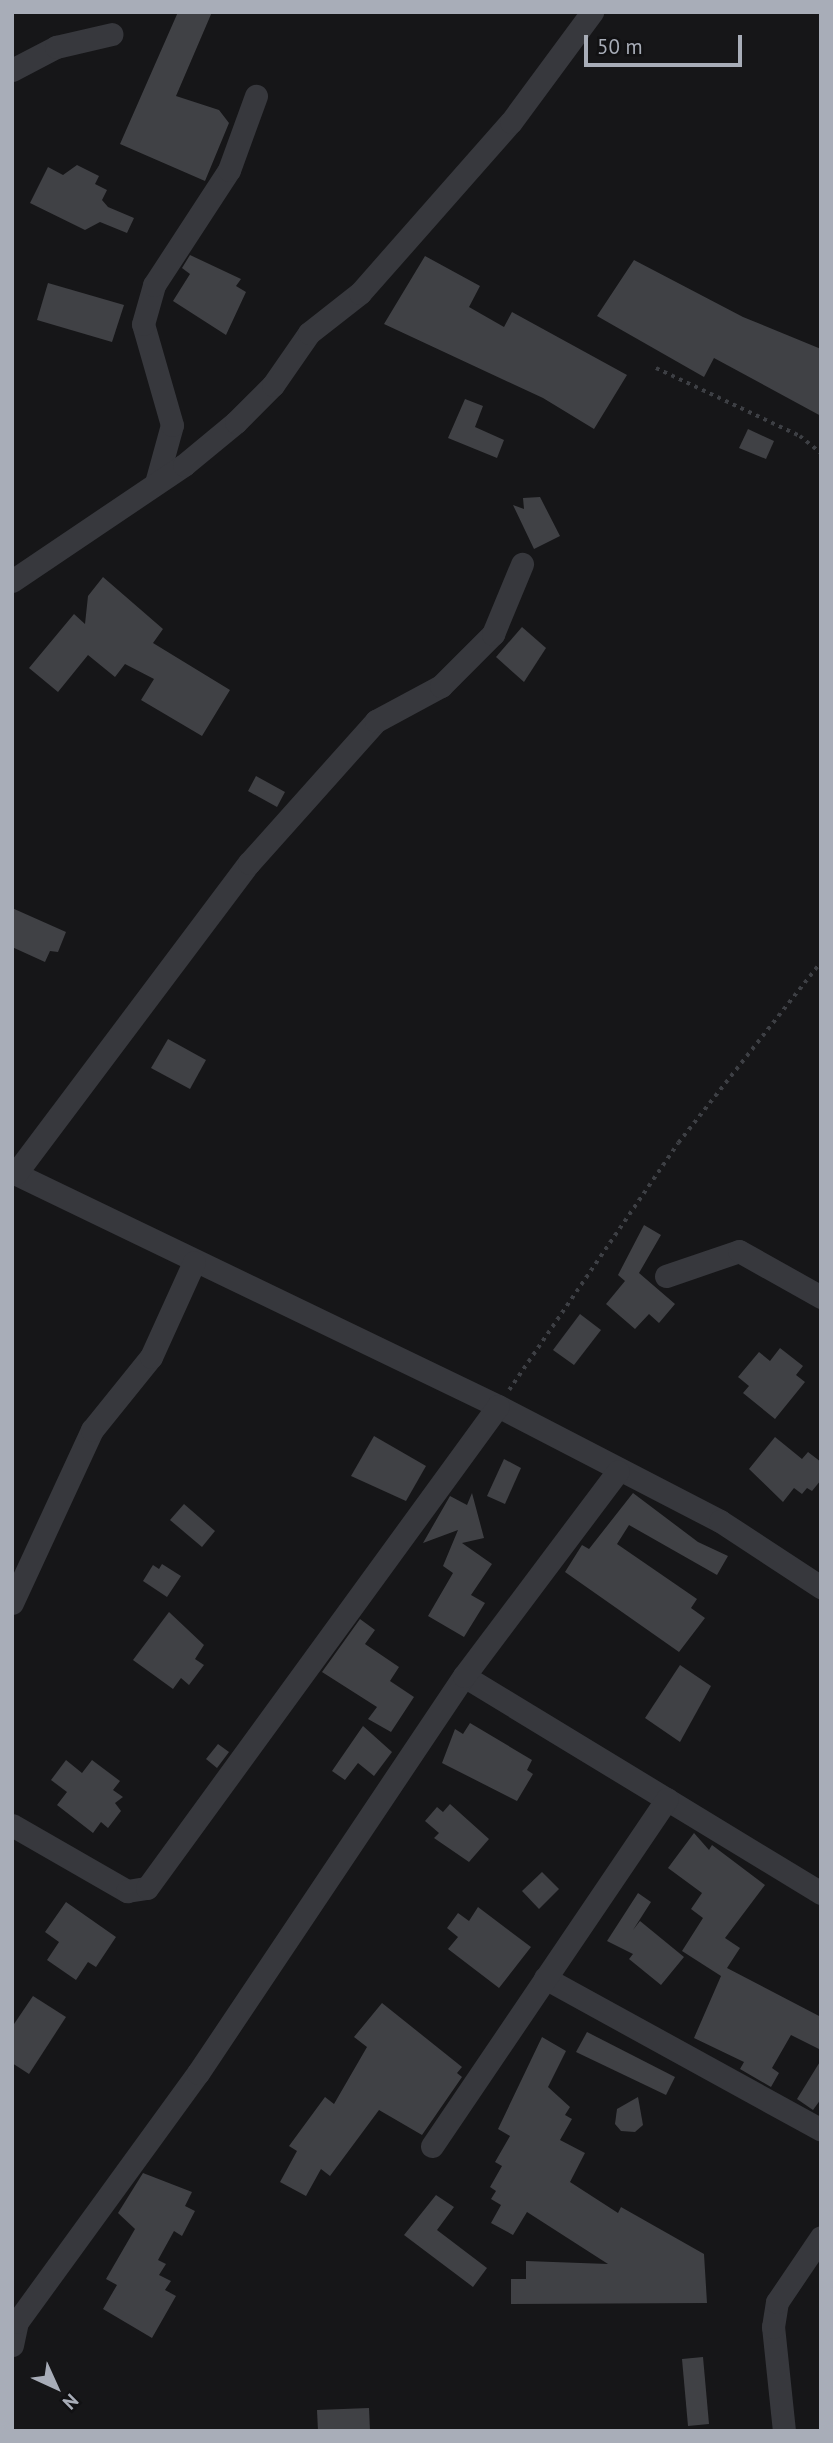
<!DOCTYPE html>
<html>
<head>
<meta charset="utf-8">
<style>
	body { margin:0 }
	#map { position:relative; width:833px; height:2443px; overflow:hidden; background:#161618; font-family:"PT Sans",sans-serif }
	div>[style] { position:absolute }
	.building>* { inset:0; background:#404145 }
	.path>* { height:3.5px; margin-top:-1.75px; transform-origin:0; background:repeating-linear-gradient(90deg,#3d3f44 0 3.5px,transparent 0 8.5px) }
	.street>* { height:23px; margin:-11.5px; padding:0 11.5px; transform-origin:11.5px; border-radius:11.5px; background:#37383d }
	span { translate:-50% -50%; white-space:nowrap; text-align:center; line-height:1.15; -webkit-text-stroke:5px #111113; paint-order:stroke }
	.frame { position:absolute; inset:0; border:14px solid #a8adb8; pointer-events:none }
	.north { position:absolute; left:21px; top:2352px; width:70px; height:70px; -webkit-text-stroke:5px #111113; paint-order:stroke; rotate:135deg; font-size:19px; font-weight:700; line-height:28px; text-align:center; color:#a8adb8 }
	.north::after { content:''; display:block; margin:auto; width:24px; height:32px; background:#a8adb8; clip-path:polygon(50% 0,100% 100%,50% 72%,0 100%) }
	.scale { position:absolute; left:584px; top:35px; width:158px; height:32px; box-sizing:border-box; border:4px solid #a8adb8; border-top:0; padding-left:9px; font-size:21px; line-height:24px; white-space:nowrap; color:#a8adb8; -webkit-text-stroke:5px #111113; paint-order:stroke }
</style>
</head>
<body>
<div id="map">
	<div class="building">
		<div style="clip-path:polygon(178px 12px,212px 12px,176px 96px,219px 110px,229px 123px,205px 181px,120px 144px)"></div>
		<div style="clip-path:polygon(77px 165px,99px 176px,95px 184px,107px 190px,102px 200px,108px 207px,134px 218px,127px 233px,100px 222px,85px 230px,30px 203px,48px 167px,63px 175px)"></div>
		<div style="clip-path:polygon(190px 255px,241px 279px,236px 286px,246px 292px,226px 335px,173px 301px,190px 274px,182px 268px)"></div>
		<div style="clip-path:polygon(425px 256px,480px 286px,469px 307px,504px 327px,512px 312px,627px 375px,594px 429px,543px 398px,384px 324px)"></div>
		<div style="clip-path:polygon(634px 260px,743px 317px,821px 349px,821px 416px,714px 358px,704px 377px,597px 316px)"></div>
		<div style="clip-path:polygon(48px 283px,124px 305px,112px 342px,37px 320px)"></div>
		<div style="clip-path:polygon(465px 399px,483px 406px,475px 427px,504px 440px,497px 458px,448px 438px)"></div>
		<div style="clip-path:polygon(748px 429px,774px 441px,766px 459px,739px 448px)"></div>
		<div style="clip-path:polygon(540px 497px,560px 536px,534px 549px,513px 505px,524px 509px,523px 498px)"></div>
		<div style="clip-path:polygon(103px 577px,163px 629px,153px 643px,230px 690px,202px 736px,141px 700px,154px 679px,125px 664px,115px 677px,88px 655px,58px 692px,29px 668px,74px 614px,85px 624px,88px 596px)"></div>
		<div style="clip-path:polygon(522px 627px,546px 648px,524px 682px,496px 657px)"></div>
		<div style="clip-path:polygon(256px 776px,285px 792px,277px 807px,248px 791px)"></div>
		<div style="clip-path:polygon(12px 908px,66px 932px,58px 952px,50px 951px,45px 962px,12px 947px)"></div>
		<div style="clip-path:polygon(168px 1039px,206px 1060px,190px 1089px,151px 1068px)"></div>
		<div style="clip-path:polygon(644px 1225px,661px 1235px,639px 1273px,675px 1304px,659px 1323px,649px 1314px,635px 1329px,606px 1304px,625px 1281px,618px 1275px)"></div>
		<div style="clip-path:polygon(580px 1314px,601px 1330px,574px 1365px,553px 1350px)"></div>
		<div style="clip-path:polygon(780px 1348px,803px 1366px,796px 1375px,805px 1382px,775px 1419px,743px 1393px,749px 1386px,738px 1377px,759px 1352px,770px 1361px)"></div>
		<div style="clip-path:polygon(374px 1436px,426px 1466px,406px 1501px,351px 1476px)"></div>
		<div style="clip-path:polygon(775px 1437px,802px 1459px,808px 1452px,821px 1462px,821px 1480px,812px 1491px,807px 1488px,802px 1494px,794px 1488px,783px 1502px,749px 1469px)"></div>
		<div style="clip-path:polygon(504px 1459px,521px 1468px,505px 1504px,487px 1496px)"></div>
		<div style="clip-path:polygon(472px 1493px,484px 1538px,462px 1543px,492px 1564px,471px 1595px,485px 1603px,464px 1637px,428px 1616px,453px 1573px,443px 1566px,458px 1530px,423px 1543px,450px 1496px,467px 1505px)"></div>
		<div style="clip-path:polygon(633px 1493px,698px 1542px,728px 1556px,717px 1575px,629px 1525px,617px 1544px,697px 1599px,691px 1608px,705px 1618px,679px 1652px,565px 1572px,582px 1545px,589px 1549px)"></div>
		<div style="clip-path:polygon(184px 1504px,215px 1531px,202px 1547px,170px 1520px)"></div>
		<div style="clip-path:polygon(162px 1564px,181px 1576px,167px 1597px,143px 1581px,153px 1565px,159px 1569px)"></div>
		<div style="clip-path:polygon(169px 1612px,204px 1645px,195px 1659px,204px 1665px,189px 1685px,181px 1678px,173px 1689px,133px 1660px)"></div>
		<div style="clip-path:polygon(360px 1619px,375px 1630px,365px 1644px,399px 1667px,390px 1681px,414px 1697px,391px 1732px,368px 1719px,377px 1707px,322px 1672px)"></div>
		<div style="clip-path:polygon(680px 1665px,711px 1686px,680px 1742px,645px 1718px)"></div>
		<div style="clip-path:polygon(470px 1723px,532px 1760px,527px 1770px,533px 1774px,517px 1801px,442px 1763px,455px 1729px,463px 1734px)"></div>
		<div style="clip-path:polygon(363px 1726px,392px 1752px,374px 1776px,358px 1763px,345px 1780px,332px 1771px)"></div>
		<div style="clip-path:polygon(218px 1744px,229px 1752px,217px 1768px,206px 1759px)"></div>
		<div style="clip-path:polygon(66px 1760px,82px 1773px,92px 1760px,120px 1781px,113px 1790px,123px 1797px,115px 1803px,121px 1811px,108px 1828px,101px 1822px,93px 1833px,57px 1805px,67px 1792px,51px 1780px)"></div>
		<div style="clip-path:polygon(450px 1804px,489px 1839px,469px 1862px,434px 1838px,439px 1833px,425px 1821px,437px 1807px,443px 1812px)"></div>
		<div style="clip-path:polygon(694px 1833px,709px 1850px,712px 1845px,765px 1885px,725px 1938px,740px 1948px,727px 1968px,821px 2017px,821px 2050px,791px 2035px,772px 2068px,779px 2073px,771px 2087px,740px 2069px,744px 2062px,694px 2038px,721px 1976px,682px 1951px,703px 1918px,691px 1909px,702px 1893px,668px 1868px)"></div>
		<div style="clip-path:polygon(542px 1872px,559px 1889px,539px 1909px,522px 1891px)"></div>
		<div style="clip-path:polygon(638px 1893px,651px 1902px,633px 1930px,640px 1921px,684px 1957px,661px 1985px,629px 1959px,633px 1954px,607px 1941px)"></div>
		<div style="clip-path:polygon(66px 1902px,116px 1937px,96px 1967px,88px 1962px,76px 1980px,47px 1960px,59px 1942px,45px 1932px)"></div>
		<div style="clip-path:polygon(478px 1907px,531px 1947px,499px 1988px,448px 1949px,458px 1937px,447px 1928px,458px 1913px,469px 1921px)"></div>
		<div style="clip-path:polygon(33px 1996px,66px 2017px,29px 2074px,12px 2063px,12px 2027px)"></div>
		<div style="clip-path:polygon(382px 2003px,462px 2067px,457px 2073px,462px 2077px,422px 2135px,379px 2110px,330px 2176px,321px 2169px,306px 2196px,280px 2182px,297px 2151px,289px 2146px,325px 2097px,334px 2104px,367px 2047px,354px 2037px)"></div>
		<div style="clip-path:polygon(587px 2032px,675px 2077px,666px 2095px,576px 2052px)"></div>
		<div style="clip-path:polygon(542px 2037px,566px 2051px,548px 2087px,570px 2107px,565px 2115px,572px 2119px,560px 2140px,585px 2153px,570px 2182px,618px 2213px,621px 2207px,704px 2254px,707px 2303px,511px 2304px,511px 2279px,526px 2279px,526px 2261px,608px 2264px,527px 2212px,513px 2235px,491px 2223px,501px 2205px,491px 2199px,496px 2191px,490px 2187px,502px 2166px,495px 2162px,510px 2136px,498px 2129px)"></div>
		<div style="clip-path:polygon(821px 2060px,821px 2099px,813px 2110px,797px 2099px)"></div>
		<div style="clip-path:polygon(638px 2097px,643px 2125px,635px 2132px,621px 2131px,615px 2124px,617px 2109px)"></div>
		<div style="clip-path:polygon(143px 2173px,192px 2192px,185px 2206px,195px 2211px,182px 2236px,174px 2231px,158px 2260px,166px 2264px,159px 2275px,171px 2281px,165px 2290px,176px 2296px,152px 2338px,103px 2309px,117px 2285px,106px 2279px,135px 2229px,118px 2213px)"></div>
		<div style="clip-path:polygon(436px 2195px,454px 2207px,437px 2230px,487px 2268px,473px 2287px,404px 2235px)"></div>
		<div style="clip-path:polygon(703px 2357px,709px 2424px,688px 2426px,682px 2359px)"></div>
		<div style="clip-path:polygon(369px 2408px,370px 2431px,318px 2431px,317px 2410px)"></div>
	</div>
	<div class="path">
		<div style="left:656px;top:368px;width:159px;rotate:25.3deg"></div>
		<div style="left:800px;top:436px;width:27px;rotate:39deg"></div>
		<div style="left:509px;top:1390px;width:299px;rotate:-55.6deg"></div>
		<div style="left:678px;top:1143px;width:231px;rotate:-51.7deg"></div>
	</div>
	<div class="street">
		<div style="left:12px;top:70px;width:50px;rotate:-27.6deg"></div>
		<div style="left:56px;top:47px;width:57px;rotate:-13.1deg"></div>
		<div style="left:156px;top:483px;width:60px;rotate:-74.6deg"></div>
		<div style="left:172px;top:425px;width:105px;rotate:-106deg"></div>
		<div style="left:143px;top:324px;width:41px;rotate:-74.2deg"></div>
		<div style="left:154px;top:285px;width:137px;rotate:-56.9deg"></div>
		<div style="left:229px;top:170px;width:79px;rotate:-70deg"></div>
		<div style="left:12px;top:581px;width:207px;rotate:-34deg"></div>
		<div style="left:184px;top:465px;width:67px;rotate:-39.6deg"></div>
		<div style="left:236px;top:422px;width:52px;rotate:-45deg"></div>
		<div style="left:273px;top:385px;width:63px;rotate:-55.3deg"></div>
		<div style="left:309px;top:333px;width:65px;rotate:-38.1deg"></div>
		<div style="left:360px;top:293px;width:228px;rotate:-48.6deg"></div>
		<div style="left:511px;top:122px;width:137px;rotate:-53.6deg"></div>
		<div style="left:12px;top:1172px;width:539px;rotate:25.71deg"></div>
		<div style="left:498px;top:1406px;width:250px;rotate:27.4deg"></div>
		<div style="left:720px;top:1521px;width:121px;rotate:33.2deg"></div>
		<div style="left:16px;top:1173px;width:388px;rotate:-53.1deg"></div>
		<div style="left:249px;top:863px;width:191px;rotate:-48.2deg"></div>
		<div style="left:376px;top:721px;width:74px;rotate:-28.3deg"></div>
		<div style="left:441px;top:686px;width:74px;rotate:-45deg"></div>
		<div style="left:493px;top:634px;width:76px;rotate:-67.5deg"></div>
		<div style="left:666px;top:1276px;width:77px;rotate:-18.9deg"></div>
		<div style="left:739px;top:1251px;width:94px;rotate:29.3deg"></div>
		<div style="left:12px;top:1603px;width:191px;rotate:-65.2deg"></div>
		<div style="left:92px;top:1430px;width:94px;rotate:-51.1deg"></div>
		<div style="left:151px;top:1357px;width:104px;rotate:-65.6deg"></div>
		<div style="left:464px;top:1676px;width:418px;rotate:31.3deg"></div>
		<div style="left:12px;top:1825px;width:133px;rotate:29.9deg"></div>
		<div style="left:127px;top:1891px;width:20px;rotate:-9deg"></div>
		<div style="left:147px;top:1888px;width:596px;rotate:-53.94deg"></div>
		<div style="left:545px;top:1978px;width:315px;rotate:28.8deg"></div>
		<div style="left:432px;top:2146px;width:419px;rotate:-55.9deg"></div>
		<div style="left:12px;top:2345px;width:24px;rotate:-78deg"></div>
		<div style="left:17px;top:2322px;width:308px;rotate:-54deg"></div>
		<div style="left:198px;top:2073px;width:478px;rotate:-56.2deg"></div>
		<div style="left:464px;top:1676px;width:256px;rotate:-53.1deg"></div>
		<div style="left:784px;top:2431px;width:105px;rotate:-96deg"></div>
		<div style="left:773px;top:2327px;width:25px;rotate:-81deg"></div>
		<div style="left:777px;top:2302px;width:78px;rotate:-55.9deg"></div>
	</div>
	<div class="frame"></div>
	<div class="north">N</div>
	<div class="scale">50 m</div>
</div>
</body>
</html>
